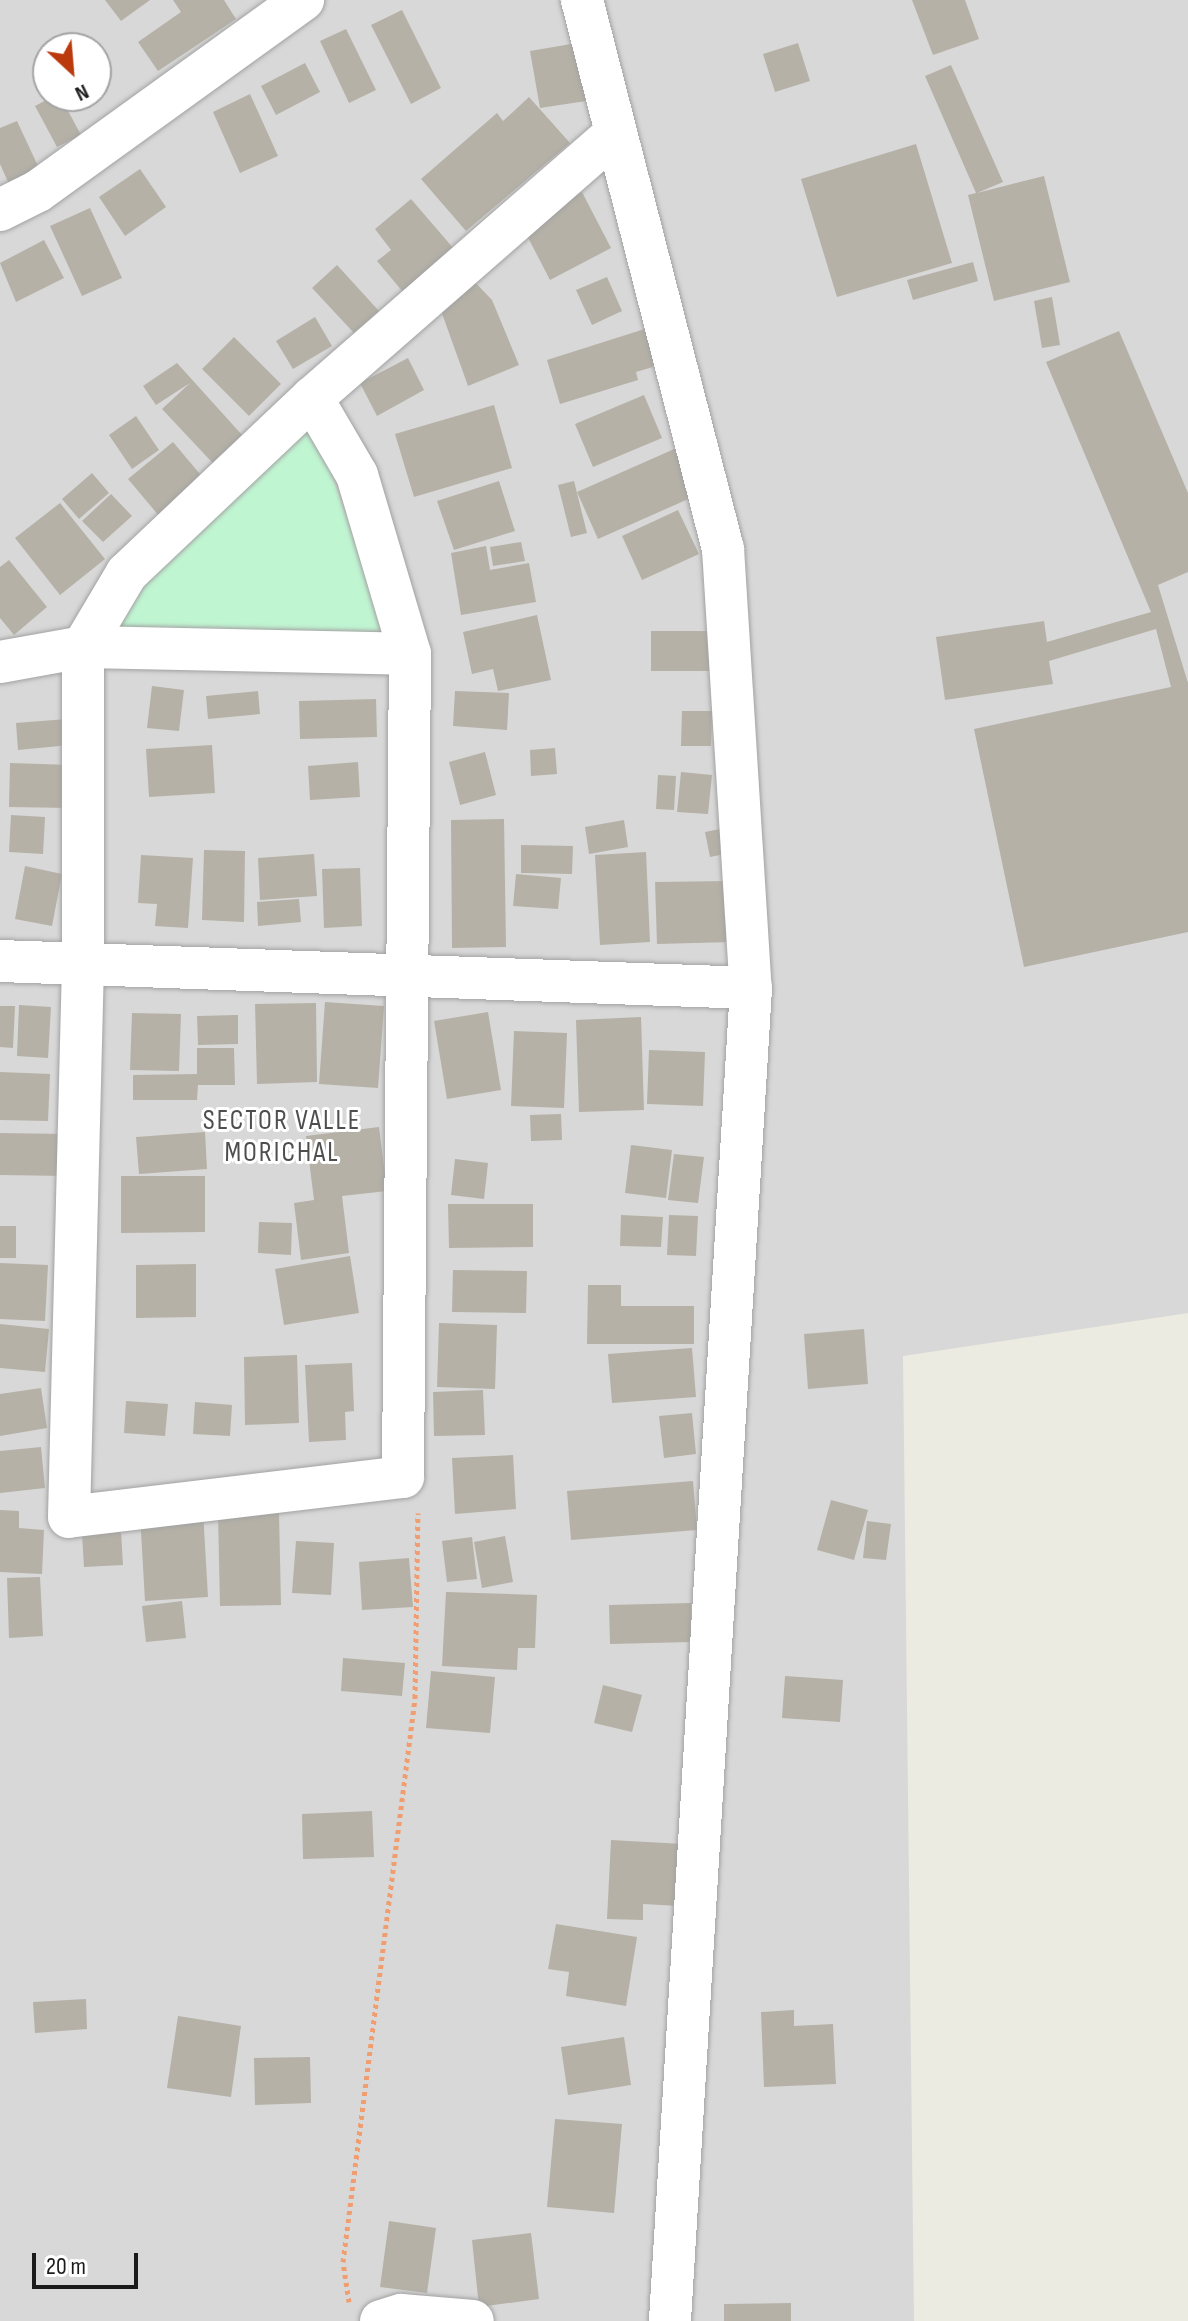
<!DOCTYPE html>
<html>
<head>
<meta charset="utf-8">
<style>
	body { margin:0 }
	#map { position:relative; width:1188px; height:2321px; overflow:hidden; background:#ecebe1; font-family:"Sofia Sans Condensed",sans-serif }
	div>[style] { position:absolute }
	.residential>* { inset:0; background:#d9d8d8 }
	.park>* { inset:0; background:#c0f5d2 }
	.building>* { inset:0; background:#b5b1a7 }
	.path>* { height:5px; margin-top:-2.5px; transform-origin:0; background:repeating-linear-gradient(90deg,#f09d6f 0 4px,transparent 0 8px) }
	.roads { filter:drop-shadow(0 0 2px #a2a2a2) drop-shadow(0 0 2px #a2a2a2) }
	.street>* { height:42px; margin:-21px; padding:0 21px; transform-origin:21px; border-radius:21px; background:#fff }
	span { translate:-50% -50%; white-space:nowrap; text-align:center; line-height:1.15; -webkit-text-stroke:6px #fff; paint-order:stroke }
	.neighbourhood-label { font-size:28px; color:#4e4e4e; letter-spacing:2px }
	.north { position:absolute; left:32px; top:32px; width:80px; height:80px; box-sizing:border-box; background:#fff; border:2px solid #a4a4a4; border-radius:50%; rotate:154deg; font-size:22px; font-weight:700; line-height:32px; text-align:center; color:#1b1b1b }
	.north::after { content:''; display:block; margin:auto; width:28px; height:36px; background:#ba3a0d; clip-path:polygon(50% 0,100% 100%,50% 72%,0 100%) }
	.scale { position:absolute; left:32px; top:2253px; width:106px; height:36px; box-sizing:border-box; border:4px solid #1b1b1b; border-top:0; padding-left:10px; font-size:24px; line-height:28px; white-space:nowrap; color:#1b1b1b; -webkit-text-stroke:6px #fff; paint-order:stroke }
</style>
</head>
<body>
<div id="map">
	<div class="residential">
		<div style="clip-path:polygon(evenodd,0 0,1188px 0,1188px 1313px,903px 1356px,914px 2321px,0 2321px,0 0,48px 48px,96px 48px,96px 96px,48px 96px,48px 48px)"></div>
	</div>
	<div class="park">
		<div style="clip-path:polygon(310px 415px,388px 631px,101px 639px,139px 574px)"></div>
	</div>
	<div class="building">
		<div style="clip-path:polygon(105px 0,150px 0,121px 21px)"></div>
		<div style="clip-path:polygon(173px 0,224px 0,236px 19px,158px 71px,138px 42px,181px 12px)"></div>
		<div style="clip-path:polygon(912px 0,965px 0,979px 39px,933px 55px)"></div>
		<div style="clip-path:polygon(402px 10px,441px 88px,411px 104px,371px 25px)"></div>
		<div style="clip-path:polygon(346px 29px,376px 90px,349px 103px,320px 41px)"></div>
		<div style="clip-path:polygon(577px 43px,586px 101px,540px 108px,530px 51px)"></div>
		<div style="clip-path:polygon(798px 43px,810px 81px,775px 92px,763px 54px)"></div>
		<div style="clip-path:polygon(305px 63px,320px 92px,276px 115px,261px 86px)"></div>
		<div style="clip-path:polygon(951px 65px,1003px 182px,977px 193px,1044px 176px,1070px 282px,994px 301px,968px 195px,976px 193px,925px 76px)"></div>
		<div style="clip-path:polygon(250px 94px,278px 156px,240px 173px,213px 112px)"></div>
		<div style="clip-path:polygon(54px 96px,60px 96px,81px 135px,57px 147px,35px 106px)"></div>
		<div style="clip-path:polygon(529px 97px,570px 143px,466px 231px,421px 179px,497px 113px,503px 121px)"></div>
		<div style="clip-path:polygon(17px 121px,44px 179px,13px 193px,0 164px,0 128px)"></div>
		<div style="clip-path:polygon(916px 144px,952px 263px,837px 297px,801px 179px)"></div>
		<div style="clip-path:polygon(140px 169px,166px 207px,125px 236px,99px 197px)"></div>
		<div style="clip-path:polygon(582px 192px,611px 248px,550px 280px,521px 224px)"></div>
		<div style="clip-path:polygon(411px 199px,454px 249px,403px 292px,377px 261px,391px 250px,375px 229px)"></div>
		<div style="clip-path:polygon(90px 208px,122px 278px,82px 296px,50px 226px)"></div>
		<div style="clip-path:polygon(44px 240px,64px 278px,16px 302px,0 263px)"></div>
		<div style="clip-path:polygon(973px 262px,978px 281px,913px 300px,907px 280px)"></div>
		<div style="clip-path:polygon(337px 265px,379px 311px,354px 333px,312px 288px)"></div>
		<div style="clip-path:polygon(470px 277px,492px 300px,519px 365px,468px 386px,439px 305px)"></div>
		<div style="clip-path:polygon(607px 277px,622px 311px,592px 325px,576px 290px)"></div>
		<div style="clip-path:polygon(1052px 297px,1060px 345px,1042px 348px,1034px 301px)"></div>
		<div style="clip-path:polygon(315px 317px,332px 346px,293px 369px,276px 341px)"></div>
		<div style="clip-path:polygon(654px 326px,666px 363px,636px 372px,638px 380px,560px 404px,547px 360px)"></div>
		<div style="clip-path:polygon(1119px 331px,1188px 493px,1188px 572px,1158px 585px,1188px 683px,1188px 932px,1024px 967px,974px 729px,1171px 687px,1156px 629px,1049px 661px,1053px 684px,945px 700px,936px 637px,1044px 621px,1047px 642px,1151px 612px,1046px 362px)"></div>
		<div style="clip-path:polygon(234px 337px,281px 384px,249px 416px,202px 369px)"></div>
		<div style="clip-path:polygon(408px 358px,424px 390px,377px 416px,360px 383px)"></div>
		<div style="clip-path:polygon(177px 363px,252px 446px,223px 474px,162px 409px,190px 383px,156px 405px,143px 386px)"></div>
		<div style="clip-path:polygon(644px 395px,662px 438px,593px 467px,575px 424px)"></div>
		<div style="clip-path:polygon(494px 405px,512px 468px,414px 497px,395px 434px)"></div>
		<div style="clip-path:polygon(136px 416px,159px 450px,132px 469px,109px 435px)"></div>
		<div style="clip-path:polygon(173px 442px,210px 486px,165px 523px,128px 479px)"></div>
		<div style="clip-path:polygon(681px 446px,702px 493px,598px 539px,577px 492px)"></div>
		<div style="clip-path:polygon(92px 473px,109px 493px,79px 519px,62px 499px)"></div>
		<div style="clip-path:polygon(499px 481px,515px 531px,454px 550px,437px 501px)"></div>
		<div style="clip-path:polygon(574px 481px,587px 533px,571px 537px,558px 485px)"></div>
		<div style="clip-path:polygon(111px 494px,132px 516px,103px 542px,82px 521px)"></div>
		<div style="clip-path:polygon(60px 503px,105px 559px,60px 595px,15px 538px)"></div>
		<div style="clip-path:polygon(678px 510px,699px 554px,642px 580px,622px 536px)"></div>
		<div style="clip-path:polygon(521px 542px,525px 561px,493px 566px,490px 547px)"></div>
		<div style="clip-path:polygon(486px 546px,490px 570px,529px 563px,536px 602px,461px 615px,451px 553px)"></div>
		<div style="clip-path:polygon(9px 560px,47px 607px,14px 635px,0 618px,0 567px)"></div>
		<div style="clip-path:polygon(537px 615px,551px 680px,498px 691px,493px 669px,472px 674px,463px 632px)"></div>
		<div style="clip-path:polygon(651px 631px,712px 631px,712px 671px,651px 671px)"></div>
		<div style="clip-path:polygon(152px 686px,184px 690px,179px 731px,147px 728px)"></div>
		<div style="clip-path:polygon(258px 691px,260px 714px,208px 719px,206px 696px)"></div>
		<div style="clip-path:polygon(455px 691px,509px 693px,507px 730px,453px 726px)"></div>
		<div style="clip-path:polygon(376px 699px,377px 737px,300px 739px,299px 701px)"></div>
		<div style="clip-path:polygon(682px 711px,712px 711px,711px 746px,681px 746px)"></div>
		<div style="clip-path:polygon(67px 719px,70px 745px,18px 750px,16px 723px)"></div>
		<div style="clip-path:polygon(212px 745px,215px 793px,149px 797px,146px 749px)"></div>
		<div style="clip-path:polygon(555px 748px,557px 774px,531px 776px,530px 750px)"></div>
		<div style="clip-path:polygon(485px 752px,496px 795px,460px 805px,449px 762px)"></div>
		<div style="clip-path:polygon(358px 762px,360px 797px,310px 800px,308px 766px)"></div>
		<div style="clip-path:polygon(10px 763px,71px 765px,70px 808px,9px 807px)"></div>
		<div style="clip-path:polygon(681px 772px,712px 775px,708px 814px,677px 812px)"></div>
		<div style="clip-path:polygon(658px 775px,676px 776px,674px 810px,656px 809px)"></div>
		<div style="clip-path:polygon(11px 815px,45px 817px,43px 854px,9px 852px)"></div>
		<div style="clip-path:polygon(504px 819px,506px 947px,452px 948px,451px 820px)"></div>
		<div style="clip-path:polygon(624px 820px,628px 847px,589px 854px,585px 827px)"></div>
		<div style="clip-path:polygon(730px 827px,735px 852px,710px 857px,705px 832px)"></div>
		<div style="clip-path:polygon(521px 845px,573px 846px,572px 874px,521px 873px)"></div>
		<div style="clip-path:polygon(204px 850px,245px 851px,244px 922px,202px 920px)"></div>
		<div style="clip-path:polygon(646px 852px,650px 942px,600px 945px,595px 855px)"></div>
		<div style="clip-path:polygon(314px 854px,317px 896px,260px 900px,258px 858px)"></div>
		<div style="clip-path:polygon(141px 855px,193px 858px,188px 928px,155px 926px,157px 904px,138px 903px)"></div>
		<div style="clip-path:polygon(25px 866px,62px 874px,52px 926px,15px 919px)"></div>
		<div style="clip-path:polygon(360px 868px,362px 926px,324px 928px,322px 869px)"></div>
		<div style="clip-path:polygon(516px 874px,561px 878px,558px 909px,513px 906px)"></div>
		<div style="clip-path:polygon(731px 881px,732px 942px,657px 944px,655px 882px)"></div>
		<div style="clip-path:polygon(299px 899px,301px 922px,258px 926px,257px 902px)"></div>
		<div style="clip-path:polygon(325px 1002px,384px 1006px,378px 1088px,319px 1084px)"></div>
		<div style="clip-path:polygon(316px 1003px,317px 1082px,257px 1084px,255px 1004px)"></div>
		<div style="clip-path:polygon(19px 1005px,51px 1007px,48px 1058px,17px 1056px)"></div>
		<div style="clip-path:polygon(0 1006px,15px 1006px,13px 1048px,0 1047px)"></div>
		<div style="clip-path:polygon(488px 1012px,501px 1090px,447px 1099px,434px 1021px)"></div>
		<div style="clip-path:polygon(132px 1013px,181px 1014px,179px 1071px,130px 1070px)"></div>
		<div style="clip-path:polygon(238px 1015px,238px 1044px,198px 1045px,197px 1016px)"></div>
		<div style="clip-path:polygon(641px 1017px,644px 1110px,579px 1112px,576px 1020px)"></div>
		<div style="clip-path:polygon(514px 1031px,567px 1033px,564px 1108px,511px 1106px)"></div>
		<div style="clip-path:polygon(197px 1048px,234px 1048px,235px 1085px,198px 1085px,197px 1100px,133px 1100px,133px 1075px,197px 1074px)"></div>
		<div style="clip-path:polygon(649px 1050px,705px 1052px,703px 1106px,647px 1104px)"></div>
		<div style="clip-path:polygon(0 1072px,50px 1074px,48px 1121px,0 1120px)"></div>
		<div style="clip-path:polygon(561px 1114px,562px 1140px,531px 1141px,530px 1115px)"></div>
		<div style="clip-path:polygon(379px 1127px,387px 1191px,342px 1196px,349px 1253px,301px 1260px,294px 1203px,314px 1200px,306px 1136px)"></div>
		<div style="clip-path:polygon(205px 1132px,207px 1169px,139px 1174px,136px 1137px)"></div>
		<div style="clip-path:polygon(0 1133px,67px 1134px,67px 1176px,0 1175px)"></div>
		<div style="clip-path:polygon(631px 1145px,672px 1150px,666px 1198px,625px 1193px)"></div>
		<div style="clip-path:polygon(674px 1154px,704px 1157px,698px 1203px,668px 1200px)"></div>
		<div style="clip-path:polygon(455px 1159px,488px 1163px,484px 1199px,451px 1195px)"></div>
		<div style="clip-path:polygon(121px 1176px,205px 1176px,205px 1232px,121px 1233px)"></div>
		<div style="clip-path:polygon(448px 1204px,533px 1204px,533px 1247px,449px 1248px)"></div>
		<div style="clip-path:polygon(621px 1215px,663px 1217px,661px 1247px,620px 1246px)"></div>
		<div style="clip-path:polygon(669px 1215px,698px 1216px,696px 1256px,667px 1255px)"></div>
		<div style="clip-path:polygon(259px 1222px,292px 1223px,291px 1255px,258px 1253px)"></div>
		<div style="clip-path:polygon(0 1226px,16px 1226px,16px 1258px,0 1258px)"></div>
		<div style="clip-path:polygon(350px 1256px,359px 1313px,284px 1325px,275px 1269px)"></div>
		<div style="clip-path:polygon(0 1263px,48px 1265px,45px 1321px,0 1319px)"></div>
		<div style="clip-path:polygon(196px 1264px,196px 1317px,136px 1318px,136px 1265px)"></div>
		<div style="clip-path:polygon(453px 1270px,527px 1271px,526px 1313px,452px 1312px)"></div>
		<div style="clip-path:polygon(588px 1285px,621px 1285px,621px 1306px,694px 1306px,694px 1344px,587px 1344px)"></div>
		<div style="clip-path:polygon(439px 1323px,497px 1325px,495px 1389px,437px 1387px)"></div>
		<div style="clip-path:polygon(0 1324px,49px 1329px,45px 1372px,0 1368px)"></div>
		<div style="clip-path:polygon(864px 1329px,868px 1384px,808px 1389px,804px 1334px)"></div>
		<div style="clip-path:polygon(692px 1348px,696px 1397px,612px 1403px,608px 1354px)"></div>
		<div style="clip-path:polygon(297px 1355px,299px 1423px,245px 1425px,244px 1357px)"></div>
		<div style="clip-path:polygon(352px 1363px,354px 1411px,345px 1412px,346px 1440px,309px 1442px,305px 1365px)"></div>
		<div style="clip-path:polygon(41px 1388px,47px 1428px,0 1436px,0 1394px)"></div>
		<div style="clip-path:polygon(483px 1390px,485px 1435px,434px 1436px,433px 1392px)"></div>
		<div style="clip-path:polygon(126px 1401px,168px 1404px,165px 1436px,124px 1433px)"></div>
		<div style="clip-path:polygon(195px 1402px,232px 1405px,230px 1436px,193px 1434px)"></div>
		<div style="clip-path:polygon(692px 1413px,696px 1454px,664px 1458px,659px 1416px)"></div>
		<div style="clip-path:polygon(41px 1447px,45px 1488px,0 1493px,0 1451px)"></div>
		<div style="clip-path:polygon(513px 1455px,516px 1509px,455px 1514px,452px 1458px)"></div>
		<div style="clip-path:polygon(693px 1481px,697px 1530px,571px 1540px,567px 1491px)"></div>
		<div style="clip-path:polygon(831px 1500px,868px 1510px,854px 1560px,817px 1550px)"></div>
		<div style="clip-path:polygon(0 1510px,19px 1511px,19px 1528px,44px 1530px,42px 1574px,0 1572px)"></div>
		<div style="clip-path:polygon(203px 1511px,208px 1597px,145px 1601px,140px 1515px)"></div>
		<div style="clip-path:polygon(279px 1512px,281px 1605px,220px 1606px,218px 1513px)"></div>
		<div style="clip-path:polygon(867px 1521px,891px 1524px,886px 1560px,863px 1558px)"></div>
		<div style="clip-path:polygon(121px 1532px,123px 1565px,84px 1567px,82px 1534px)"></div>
		<div style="clip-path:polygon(505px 1536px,513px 1582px,482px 1588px,474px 1542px)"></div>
		<div style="clip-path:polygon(472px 1537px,477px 1579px,447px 1582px,442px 1541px)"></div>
		<div style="clip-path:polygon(296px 1541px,334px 1543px,331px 1595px,292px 1593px)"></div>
		<div style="clip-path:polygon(409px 1558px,413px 1607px,362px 1610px,359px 1562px)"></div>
		<div style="clip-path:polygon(40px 1577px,43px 1636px,9px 1638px,7px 1578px)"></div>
		<div style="clip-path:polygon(446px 1592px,537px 1595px,535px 1648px,518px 1648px,517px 1670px,442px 1666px)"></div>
		<div style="clip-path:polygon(182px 1601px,186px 1638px,146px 1642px,142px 1606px)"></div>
		<div style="clip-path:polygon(691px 1603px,691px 1642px,610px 1644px,609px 1605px)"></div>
		<div style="clip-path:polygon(343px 1658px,405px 1663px,402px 1696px,341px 1691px)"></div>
		<div style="clip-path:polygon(431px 1671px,495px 1677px,490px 1733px,426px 1728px)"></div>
		<div style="clip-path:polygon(785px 1676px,843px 1680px,840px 1722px,782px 1718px)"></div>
		<div style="clip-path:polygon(603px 1685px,642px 1695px,632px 1732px,594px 1723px)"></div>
		<div style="clip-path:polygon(372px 1811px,374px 1857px,303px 1859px,302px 1814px)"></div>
		<div style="clip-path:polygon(611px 1840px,683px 1844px,679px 1906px,643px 1904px,643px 1920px,607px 1919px)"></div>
		<div style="clip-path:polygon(556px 1924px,637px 1937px,626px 2006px,566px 1996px,569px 1972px,548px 1969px)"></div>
		<div style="clip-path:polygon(86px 1999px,87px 2029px,35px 2033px,33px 2002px)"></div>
		<div style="clip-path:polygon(794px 2010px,794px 2026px,833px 2024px,836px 2084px,764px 2087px,761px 2012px)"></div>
		<div style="clip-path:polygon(178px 2016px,241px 2026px,231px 2097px,167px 2088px)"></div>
		<div style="clip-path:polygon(624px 2037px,631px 2085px,568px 2095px,561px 2047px)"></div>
		<div style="clip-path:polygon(310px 2057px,311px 2103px,255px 2105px,254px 2058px)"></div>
		<div style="clip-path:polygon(555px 2119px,622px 2124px,614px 2213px,547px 2207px)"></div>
		<div style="clip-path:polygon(389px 2221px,436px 2228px,427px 2293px,380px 2287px)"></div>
		<div style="clip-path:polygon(531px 2233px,539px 2299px,479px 2307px,472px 2240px)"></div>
		<div style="clip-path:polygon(791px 2303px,791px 2321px,724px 2321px,724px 2304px)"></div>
	</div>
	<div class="path">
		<div style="left:349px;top:2302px;width:40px;rotate:-98.5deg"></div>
		<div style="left:343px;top:2262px;width:569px;rotate:-82.72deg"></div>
		<div style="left:415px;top:1698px;width:185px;rotate:-89.1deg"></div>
	</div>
	<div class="roads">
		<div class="street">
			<div style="left:582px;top:0;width:567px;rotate:75.6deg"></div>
			<div style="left:723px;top:549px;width:440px;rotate:86.4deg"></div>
			<div style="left:751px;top:988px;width:1335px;rotate:93.48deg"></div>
			<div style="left:0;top:210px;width:42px;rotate:-26.6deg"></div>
			<div style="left:38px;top:191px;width:327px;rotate:-35.8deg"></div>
			<div style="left:312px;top:398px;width:89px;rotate:59.7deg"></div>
			<div style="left:357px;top:475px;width:187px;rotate:73.5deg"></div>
			<div style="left:410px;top:654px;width:823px;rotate:90.49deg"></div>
			<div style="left:403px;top:1477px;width:336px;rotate:173.2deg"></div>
			<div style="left:69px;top:1517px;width:553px;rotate:-88.55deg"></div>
			<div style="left:83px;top:964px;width:317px;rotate:-90deg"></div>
			<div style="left:83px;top:647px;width:86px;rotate:-59.3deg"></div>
			<div style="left:127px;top:573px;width:255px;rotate:-43.4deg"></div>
			<div style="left:312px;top:398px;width:403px;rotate:-41.1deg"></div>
			<div style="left:0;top:662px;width:84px;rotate:-10.2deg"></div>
			<div style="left:83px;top:647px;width:327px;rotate:1.2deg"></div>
			<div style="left:0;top:961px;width:751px;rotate:2.06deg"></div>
			<div style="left:381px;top:2321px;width:21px;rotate:-17deg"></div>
			<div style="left:401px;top:2315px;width:72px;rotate:4.8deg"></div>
		</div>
	</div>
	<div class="neighbourhood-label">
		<span style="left:282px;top:1137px">SECTOR VALLE<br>MORICHAL</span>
	</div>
	<div class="north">N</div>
	<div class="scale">20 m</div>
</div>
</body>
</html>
